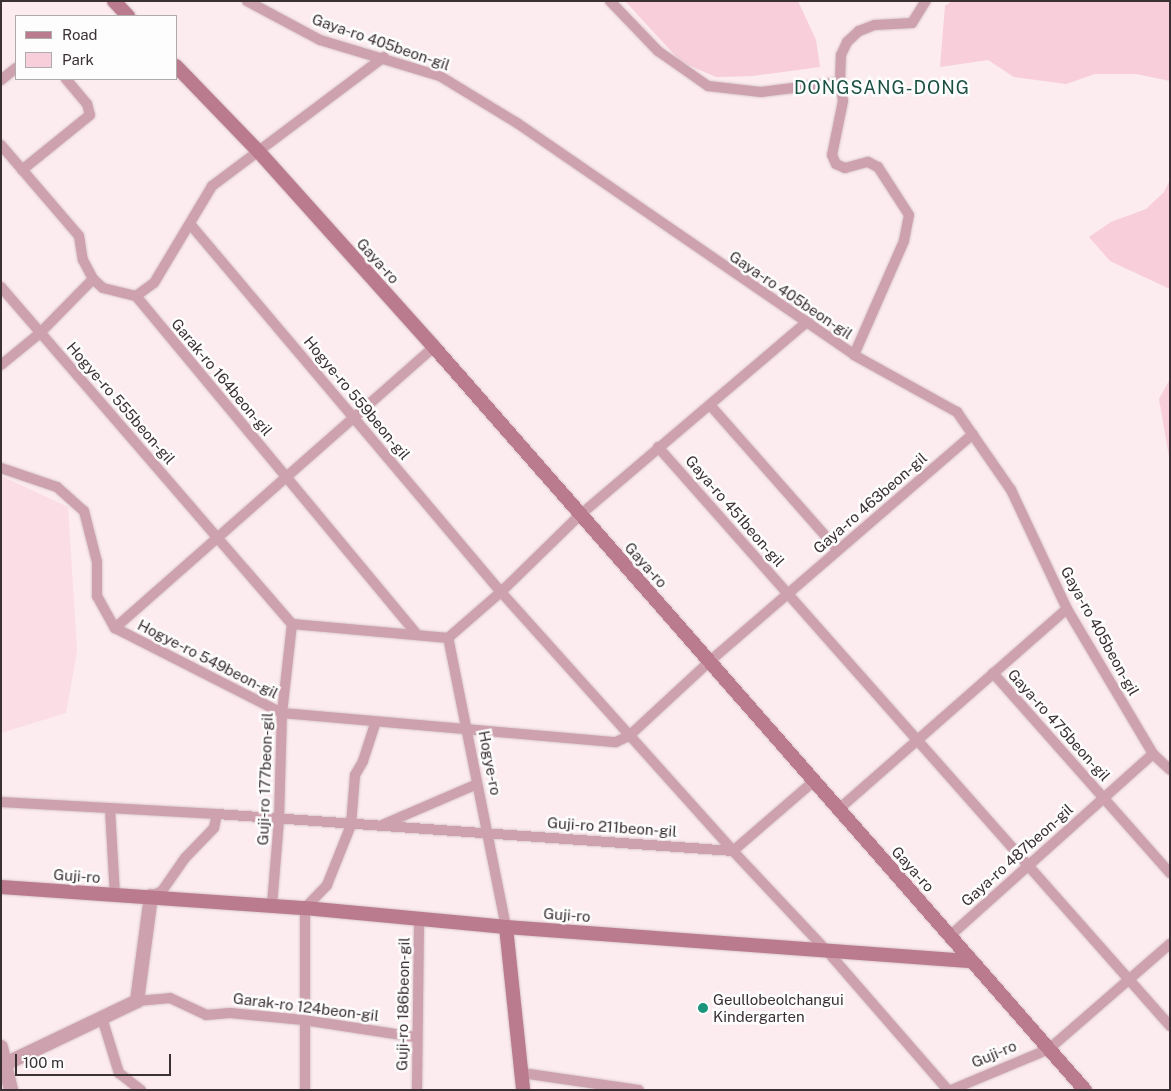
<!DOCTYPE html>
<html>
<head>
<meta charset="utf-8">
<style>
	body { margin:0 }
	#map { position:relative; width:1171px; height:1091px; overflow:hidden; background:#fcebef; font-family:"Public Sans",sans-serif }
	div>[style] { position:absolute }
	.built>* { inset:0; background:#fbdde5 }
	.green>* { inset:0; background:#f7ced9 }
	.roads { filter:drop-shadow(0 0 1px #d9c9cd) drop-shadow(0 0 1px #d9c9cd) }
	.minor>* { height:10px; margin:-5px; padding:0 5px; transform-origin:5px; border-radius:5px; background:#cea1ae }
	.tertiary>* { height:14px; margin:-7px; padding:0 7px; transform-origin:7px; border-radius:7px; background:#cea1ae }
	.secondary>* { height:14px; margin:-7px; padding:0 7px; transform-origin:7px; border-radius:7px; background:#bb7b8e }
	.dots>* { width:14px; height:14px; translate:-50% -50%; box-sizing:border-box; border:2px solid #fdfdfd; border-radius:50% }
	span { translate:-50% -50%; white-space:nowrap; text-align:center; line-height:1.15; -webkit-text-stroke:5px #fdfdfd; paint-order:stroke }
	.street-label { font-size:15px; color:#3b3033 }
	.poi-label { font-size:15px; color:#3b3033 }
	.left { translate:0 -50%; text-align:left }
	.quarter-label { font-size:18px; color:#1b4f42; letter-spacing:1px }
	.frame { position:absolute; inset:0; border:2px solid #3b3033; pointer-events:none }
	.legend { position:absolute; left:15px; top:15px; width:162px; height:65px; box-sizing:border-box; background:#fdfdfd; border:1px solid #afabac; margin:0; padding:6px 9px; list-style:none; font-size:15px; color:#3b3033 }
	.legend li { display:flex; align-items:center; gap:10px; height:25px }
	.legend b { width:25px; border:1px solid #afabac }
	.scale { position:absolute; left:15px; top:1054px; width:156px; height:22px; box-sizing:border-box; border:2px solid #3b3033; border-top:0; padding-left:6px; font-size:15px; line-height:18px; white-space:nowrap; color:#3b3033; -webkit-text-stroke:4px #fdfdfd; paint-order:stroke }
</style>
</head>
<body>
<div id="map">
	<div class="built">
		<div style="clip-path:polygon(1px 476px,68px 507px,77px 651px,66px 713px,1px 733px)"></div>
	</div>
	<div class="green">
		<div style="clip-path:polygon(625px 1px,798px 1px,816px 40px,820px 67px,752px 76px,716px 77px,681px 62px)"></div>
		<div style="clip-path:polygon(952px 1px,1170px 1px,1170px 81px,1136px 74px,1095px 74px,1066px 84px,1014px 77px,988px 60px,940px 67px,945px 6px)"></div>
		<div style="clip-path:polygon(1170px 180px,1170px 289px,1110px 261px,1089px 237px,1111px 222px,1146px 209px,1164px 192px)"></div>
		<div style="clip-path:polygon(1170px 379px,1170px 462px,1159px 399px)"></div>
	</div>
	<div class="roads">
		<div class="minor">
			<div style="left:247px;top:1px;width:83px;rotate:28.1deg"></div>
			<div style="left:320px;top:40px;width:125px;rotate:16.7deg"></div>
			<div style="left:440px;top:76px;width:90px;rotate:31.4deg"></div>
			<div style="left:517px;top:123px;width:409px;rotate:34.5deg"></div>
			<div style="left:854px;top:355px;width:118px;rotate:29deg"></div>
			<div style="left:957px;top:412px;width:95px;rotate:55.3deg"></div>
			<div style="left:1011px;top:490px;width:132px;rotate:64.8deg"></div>
			<div style="left:1067px;top:609px;width:169px;rotate:59.3deg"></div>
			<div style="left:1153px;top:754px;width:23px;rotate:43deg"></div>
			<div style="left:610px;top:1px;width:69px;rotate:46.2deg"></div>
			<div style="left:658px;top:51px;width:61px;rotate:35deg"></div>
			<div style="left:708px;top:86px;width:53px;rotate:6.5deg"></div>
			<div style="left:761px;top:92px;width:80px;rotate:-7.2deg"></div>
			<div style="left:840px;top:82px;width:19px;rotate:81deg"></div>
			<div style="left:843px;top:101px;width:55px;rotate:101.5deg"></div>
			<div style="left:832px;top:155px;width:10px;rotate:66deg"></div>
			<div style="left:836px;top:164px;width:10px;rotate:24deg"></div>
			<div style="left:845px;top:168px;width:24px;rotate:-15deg"></div>
			<div style="left:868px;top:162px;width:11px;rotate:27deg"></div>
			<div style="left:878px;top:167px;width:57px;rotate:57.1deg"></div>
			<div style="left:909px;top:215px;width:26px;rotate:101deg"></div>
			<div style="left:904px;top:241px;width:124px;rotate:113.7deg"></div>
			<div style="left:1px;top:80px;width:19px;rotate:-39deg"></div>
			<div style="left:840px;top:82px;width:27px;rotate:-88deg"></div>
			<div style="left:841px;top:55px;width:14px;rotate:-65deg"></div>
			<div style="left:847px;top:42px;width:16px;rotate:-43deg"></div>
			<div style="left:859px;top:31px;width:17px;rotate:-21deg"></div>
			<div style="left:875px;top:25px;width:37px;rotate:-3deg"></div>
			<div style="left:912px;top:23px;width:26px;rotate:-58deg"></div>
			<div style="left:1px;top:145px;width:120px;rotate:49.4deg"></div>
			<div style="left:79px;top:236px;width:24px;rotate:81deg"></div>
			<div style="left:83px;top:260px;width:21px;rotate:62deg"></div>
			<div style="left:93px;top:279px;width:13px;rotate:42deg"></div>
			<div style="left:103px;top:288px;width:34px;rotate:14deg"></div>
			<div style="left:136px;top:296px;width:22px;rotate:-36deg"></div>
			<div style="left:154px;top:283px;width:113px;rotate:-59.1deg"></div>
			<div style="left:212px;top:186px;width:215px;rotate:-36.9deg"></div>
			<div style="left:22px;top:170px;width:87px;rotate:-39deg"></div>
			<div style="left:90px;top:115px;width:11px;rotate:-105deg"></div>
			<div style="left:87px;top:104px;width:33px;rotate:-130deg"></div>
			<div style="left:190px;top:224px;width:482px;rotate:49.8deg"></div>
			<div style="left:501px;top:592px;width:348px;rotate:48.1deg"></div>
			<div style="left:733px;top:851px;width:137px;rotate:46.8deg"></div>
			<div style="left:827px;top:951px;width:184px;rotate:49deg"></div>
			<div style="left:1px;top:287px;width:445px;rotate:49.2deg"></div>
			<div style="left:292px;top:624px;width:157px;rotate:5.1deg"></div>
			<div style="left:136px;top:296px;width:440px;rotate:50.3deg"></div>
			<div style="left:1px;top:365px;width:50px;rotate:-39.4deg"></div>
			<div style="left:40px;top:333px;width:76px;rotate:-45.5deg"></div>
			<div style="left:710px;top:405px;width:193px;rotate:48.6deg"></div>
			<div style="left:658px;top:447px;width:773px;rotate:48.51deg"></div>
			<div style="left:1px;top:468px;width:59px;rotate:18.7deg"></div>
			<div style="left:57px;top:487px;width:36px;rotate:42deg"></div>
			<div style="left:84px;top:511px;width:53px;rotate:75.7deg"></div>
			<div style="left:97px;top:562px;width:34px;rotate:90deg"></div>
			<div style="left:97px;top:596px;width:37px;rotate:61deg"></div>
			<div style="left:115px;top:628px;width:187px;rotate:27deg"></div>
			<div style="left:282px;top:713px;width:335px;rotate:5deg"></div>
			<div style="left:616px;top:742px;width:14px;rotate:-25deg"></div>
			<div style="left:629px;top:736px;width:110px;rotate:-42.8deg"></div>
			<div style="left:710px;top:661px;width:347px;rotate:-40.8deg"></div>
			<div style="left:115px;top:628px;width:425px;rotate:-41.4deg"></div>
			<div style="left:993px;top:673px;width:267px;rotate:48.5deg"></div>
			<div style="left:1px;top:802px;width:216px;rotate:3.2deg"></div>
			<div style="left:217px;top:814px;width:517px;rotate:4.1deg"></div>
			<div style="left:733px;top:851px;width:107px;rotate:-40.8deg"></div>
			<div style="left:110px;top:809px;width:86px;rotate:86.7deg"></div>
			<div style="left:839px;top:809px;width:303px;rotate:-41.3deg"></div>
			<div style="left:382px;top:825px;width:103px;rotate:-23.3deg"></div>
			<div style="left:151px;top:896px;width:12px;rotate:-24deg"></div>
			<div style="left:162px;top:891px;width:40px;rotate:-55.1deg"></div>
			<div style="left:185px;top:858px;width:42px;rotate:-46deg"></div>
			<div style="left:214px;top:828px;width:14px;rotate:-78deg"></div>
			<div style="left:272px;top:905px;width:86px;rotate:-85.3deg"></div>
			<div style="left:279px;top:819px;width:106px;rotate:-88.4deg"></div>
			<div style="left:282px;top:713px;width:90px;rotate:-83.6deg"></div>
			<div style="left:506px;top:927px;width:295px;rotate:-101.3deg"></div>
			<div style="left:448px;top:638px;width:70px;rotate:-41deg"></div>
			<div style="left:501px;top:592px;width:110px;rotate:-44.3deg"></div>
			<div style="left:580px;top:515px;width:299px;rotate:-40.4deg"></div>
			<div style="left:951px;top:935px;width:271px;rotate:-41.9deg"></div>
			<div style="left:137px;top:1001px;width:33px;rotate:-5deg"></div>
			<div style="left:170px;top:998px;width:40px;rotate:25deg"></div>
			<div style="left:206px;top:1015px;width:24px;rotate:-5deg"></div>
			<div style="left:230px;top:1013px;width:74px;rotate:5.4deg"></div>
			<div style="left:304px;top:1020px;width:112px;rotate:8.7deg"></div>
			<div style="left:102px;top:1018px;width:58px;rotate:72.8deg"></div>
			<div style="left:119px;top:1073px;width:28px;rotate:38deg"></div>
			<div style="left:522px;top:1073px;width:118px;rotate:8.3deg"></div>
			<div style="left:305px;top:1090px;width:182px;rotate:-90deg"></div>
			<div style="left:305px;top:908px;width:32px;rotate:-46deg"></div>
			<div style="left:327px;top:885px;width:65px;rotate:-68.2deg"></div>
			<div style="left:351px;top:825px;width:50px;rotate:-85.4deg"></div>
			<div style="left:355px;top:775px;width:16px;rotate:-60deg"></div>
			<div style="left:363px;top:761px;width:39px;rotate:-72deg"></div>
			<div style="left:417px;top:1090px;width:171px;rotate:-89.3deg"></div>
			<div style="left:951px;top:1090px;width:106px;rotate:-22.7deg"></div>
			<div style="left:1049px;top:1049px;width:160px;rotate:-41deg"></div>
		</div>
		<div class="tertiary">
			<div style="left:1px;top:1047px;width:44px;rotate:76.9deg"></div>
			<div style="left:1px;top:1066px;width:151px;rotate:-25.5deg"></div>
			<div style="left:137px;top:1001px;width:106px;rotate:-82.4deg"></div>
		</div>
		<div class="secondary">
			<div style="left:114px;top:1px;width:21px;rotate:47deg"></div>
			<div style="left:176px;top:66px;width:120px;rotate:46deg"></div>
			<div style="left:259px;top:152px;width:262px;rotate:48.1deg"></div>
			<div style="left:434px;top:347px;width:988px;rotate:48.78deg"></div>
			<div style="left:1px;top:887px;width:305px;rotate:4deg"></div>
			<div style="left:305px;top:908px;width:202px;rotate:5.4deg"></div>
			<div style="left:506px;top:927px;width:467px;rotate:4.2deg"></div>
			<div style="left:506px;top:927px;width:164px;rotate:84deg"></div>
		</div>
	</div>
	<div class="dots">
		<div style="left:703px;top:1008px;background:#1a947a"></div>
	</div>
	<div class="street-label">
		<span style="left:381px;top:42px;rotate:19deg">Gaya-ro 405beon-gil</span>
		<span style="left:378px;top:261px;rotate:48deg">Gaya-ro</span>
		<span style="left:791px;top:295px;rotate:34deg">Gaya-ro 405beon-gil</span>
		<span style="left:222px;top:377px;rotate:50deg">Garak-ro 164beon-gil</span>
		<span style="left:357px;top:398px;rotate:50deg">Hogye-ro 559beon-gil</span>
		<span style="left:121px;top:403px;rotate:49deg">Hogye-ro 555beon-gil</span>
		<span style="left:870px;top:503px;rotate:-41deg">Gaya-ro 463beon-gil</span>
		<span style="left:735px;top:511px;rotate:49deg">Gaya-ro 451beon-gil</span>
		<span style="left:646px;top:565px;rotate:48deg">Gaya-ro</span>
		<span style="left:1100px;top:631px;rotate:61deg">Gaya-ro 405beon-gil</span>
		<span style="left:208px;top:659px;rotate:27deg">Hogye-ro 549beon-gil</span>
		<span style="left:1059px;top:725px;rotate:48deg">Gaya-ro 475beon-gil</span>
		<span style="left:490px;top:763px;rotate:79deg">Hogye-ro</span>
		<span style="left:265px;top:779px;rotate:-88deg">Guji-ro 177beon-gil</span>
		<span style="left:612px;top:827px;rotate:4deg">Guji-ro 211beon-gil</span>
		<span style="left:1017px;top:855px;rotate:-42deg">Gaya-ro 487beon-gil</span>
		<span style="left:913px;top:869px;rotate:48deg">Gaya-ro</span>
		<span style="left:77px;top:876px;rotate:4deg">Guji-ro</span>
		<span style="left:567px;top:915px;rotate:4deg">Guji-ro</span>
		<span style="left:403px;top:1004px;rotate:-89deg">Guji-ro 186beon-gil</span>
		<span style="left:306px;top:1007px;rotate:7deg">Garak-ro 124beon-gil</span>
		<span style="left:994px;top:1054px;rotate:-23deg">Guji-ro</span>
	</div>
	<div class="poi-label">
		<span class="left" style="left:713px;top:1008px">Geullobeolchangui<br>Kindergarten</span>
	</div>
	<div class="quarter-label">
		<span style="left:882px;top:88px">DONGSANG-DONG</span>
	</div>
	<div class="frame"></div>
	<ul class="legend">
	<li><b style="height:6px;background:#bb7b8e"></b>Road</li>
	<li><b style="height:14px;background:#f7ced9"></b>Park</li>
	</ul>
	<div class="scale">100 m</div>
</div>
</body>
</html>
